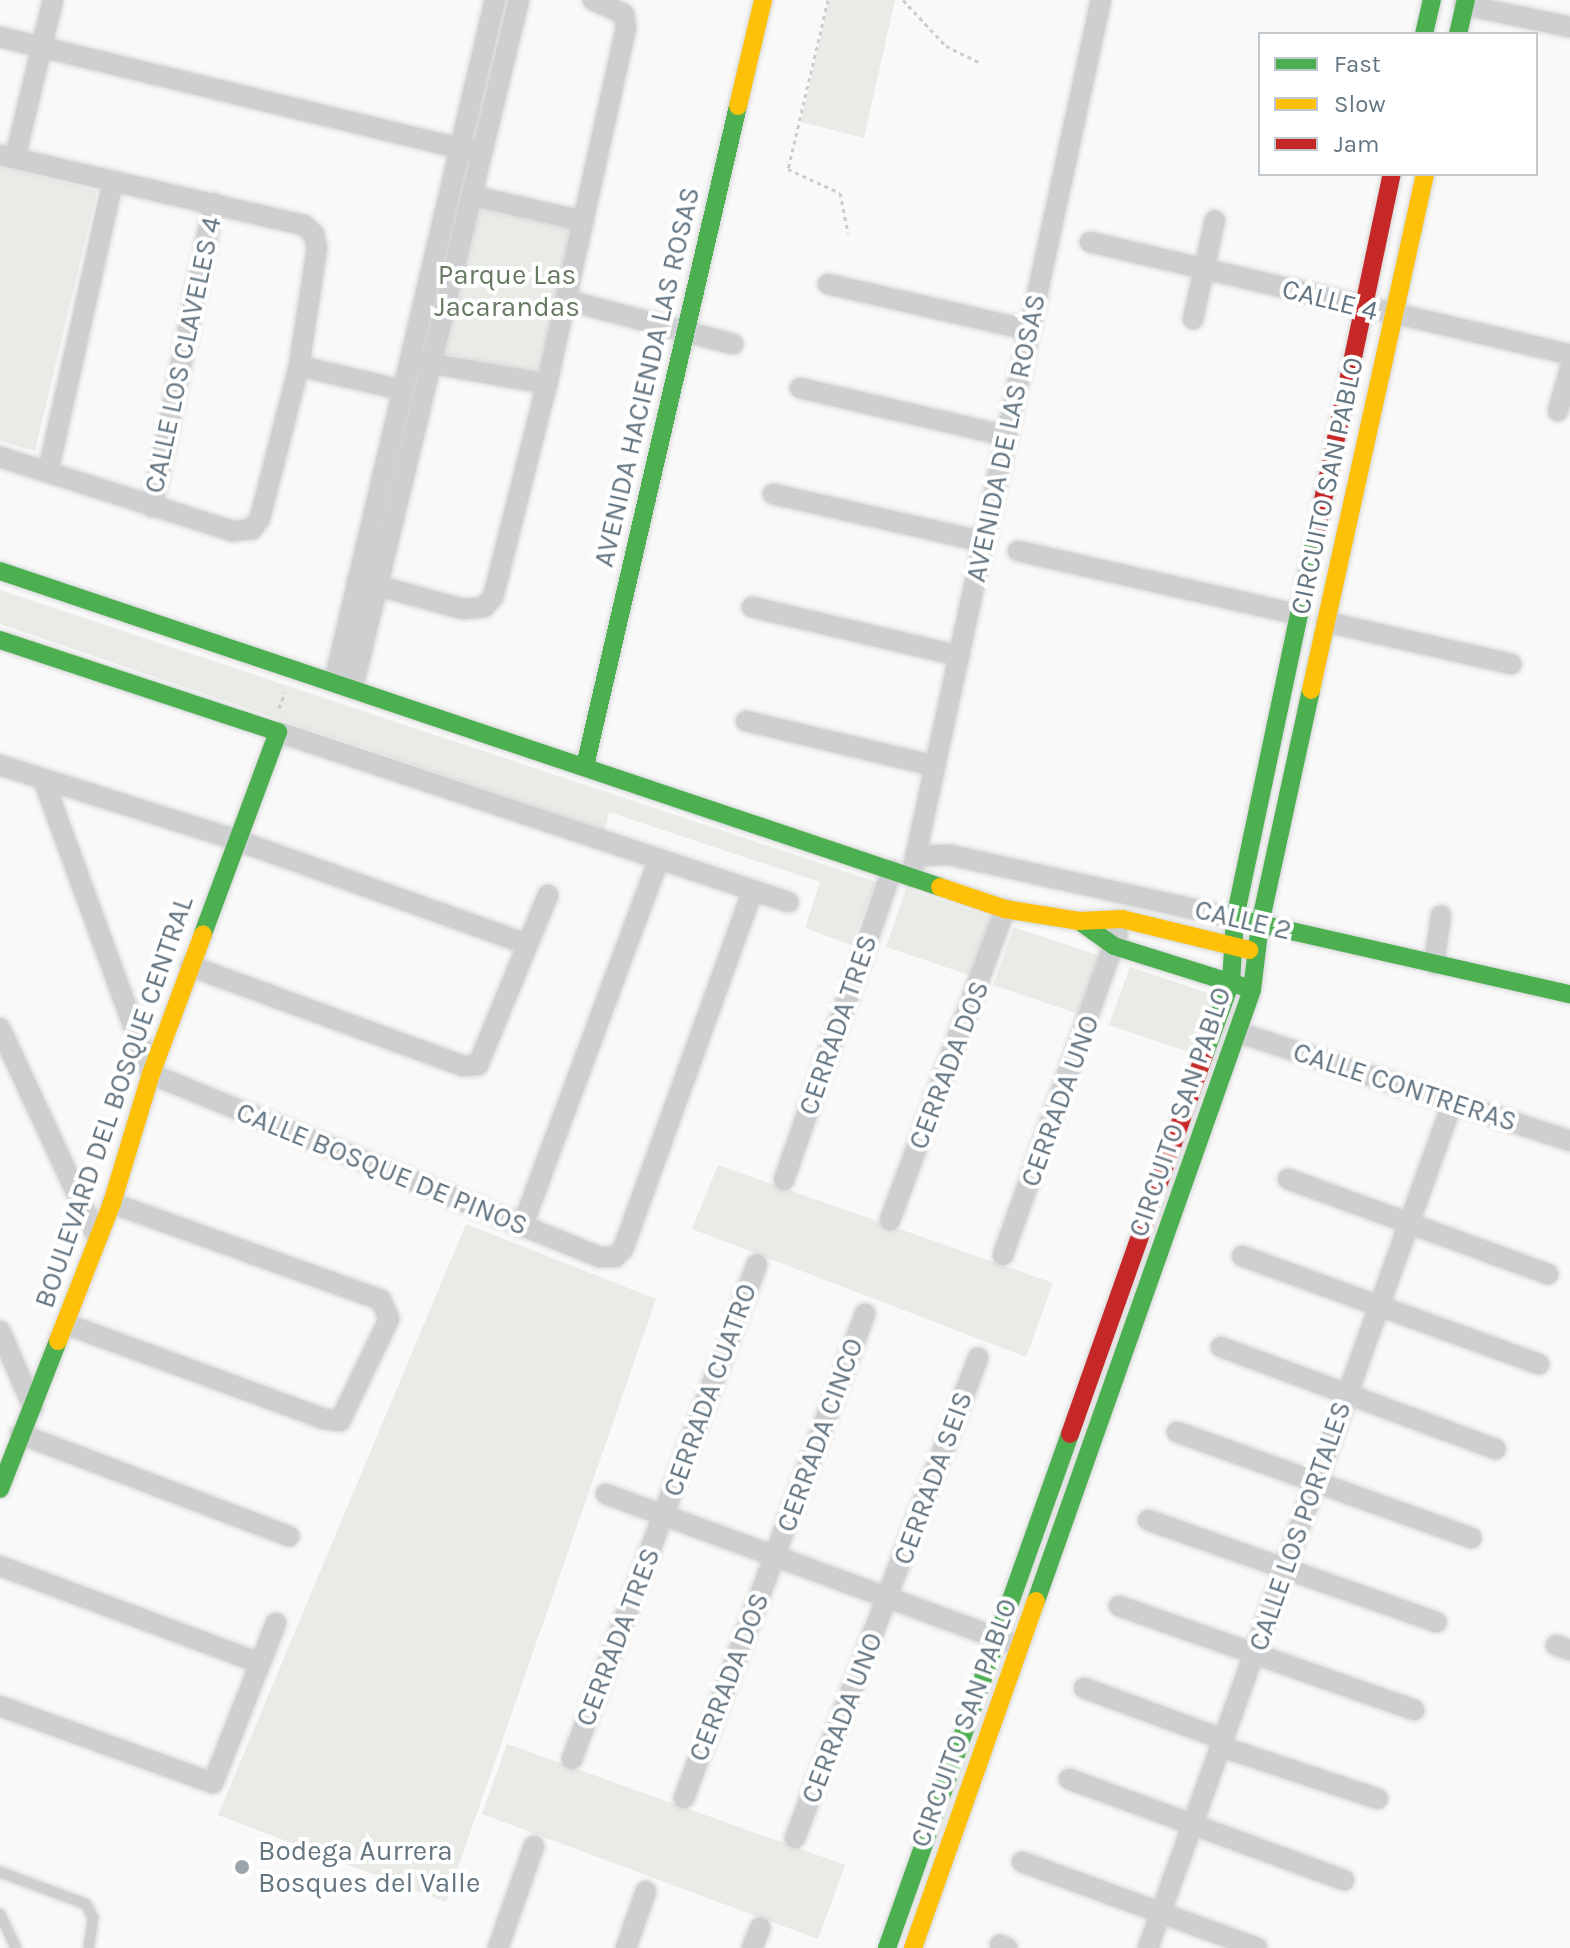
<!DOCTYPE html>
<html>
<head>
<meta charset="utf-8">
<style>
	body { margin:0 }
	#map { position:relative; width:1570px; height:1948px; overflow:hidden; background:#f9f9f9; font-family:Karla,sans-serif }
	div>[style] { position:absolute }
	.green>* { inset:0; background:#e8ebe6 }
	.path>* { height:3px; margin-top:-1.5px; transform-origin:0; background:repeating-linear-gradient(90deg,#cbcccd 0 4px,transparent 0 8px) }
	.roads { filter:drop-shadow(0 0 2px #d5d6d7) drop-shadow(0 0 2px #d5d6d7) }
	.lane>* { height:10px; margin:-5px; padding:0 5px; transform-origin:5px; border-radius:5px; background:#cecfd0 }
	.street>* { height:20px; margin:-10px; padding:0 10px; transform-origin:10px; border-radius:10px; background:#cecfd0 }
	.fast>* { height:18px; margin:-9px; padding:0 9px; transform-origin:9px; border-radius:9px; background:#4caf50 }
	.slow>* { height:18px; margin:-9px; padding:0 9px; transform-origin:9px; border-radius:9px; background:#ffc107 }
	.jam>* { height:18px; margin:-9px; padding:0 9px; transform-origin:9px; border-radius:9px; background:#c62828 }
	.dots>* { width:22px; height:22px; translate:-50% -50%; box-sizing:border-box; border:4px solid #fff; border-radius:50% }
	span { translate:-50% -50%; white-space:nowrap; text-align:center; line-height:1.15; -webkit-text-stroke:8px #fff; paint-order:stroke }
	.park-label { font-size:28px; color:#687a64 }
	.street-label { font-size:28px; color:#657683 }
	.poi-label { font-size:28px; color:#657683 }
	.left { translate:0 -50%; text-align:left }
	.legend { position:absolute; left:1258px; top:32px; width:280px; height:144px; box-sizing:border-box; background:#fff; border:2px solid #c1c8cd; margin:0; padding:10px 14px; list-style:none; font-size:24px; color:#657683 }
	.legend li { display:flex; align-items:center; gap:16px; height:40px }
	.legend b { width:40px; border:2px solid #c1c8cd }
</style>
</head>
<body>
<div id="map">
	<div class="green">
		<div style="clip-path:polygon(829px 0,895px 0,864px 138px,801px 122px)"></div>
		<div style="clip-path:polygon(0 167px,97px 191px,35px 451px,0 441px)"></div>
		<div style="clip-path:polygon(473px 208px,573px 229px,541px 374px,442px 353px)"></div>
		<div style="clip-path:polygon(0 590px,876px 882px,851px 945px,805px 928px,820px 882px,609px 812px,605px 830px,0 624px)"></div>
		<div style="clip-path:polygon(906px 889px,991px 917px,972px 976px,886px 947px)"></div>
		<div style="clip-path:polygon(1014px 927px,1098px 955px,1079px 1014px,993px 985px)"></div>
		<div style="clip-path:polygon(1130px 967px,1214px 995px,1195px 1054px,1109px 1025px)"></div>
		<div style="clip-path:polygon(718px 1165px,1053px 1283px,1026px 1357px,692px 1229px)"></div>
		<div style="clip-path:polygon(466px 1224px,656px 1299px,446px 1902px,218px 1815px)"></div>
		<div style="clip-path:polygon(507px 1744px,845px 1865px,818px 1939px,482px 1814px)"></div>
	</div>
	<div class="path">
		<div style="left:828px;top:0;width:174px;rotate:103.3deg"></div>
		<div style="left:788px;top:169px;width:57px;rotate:24.8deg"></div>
		<div style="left:840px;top:193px;width:41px;rotate:78.7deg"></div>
		<div style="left:903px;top:0;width:63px;rotate:46.9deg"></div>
		<div style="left:946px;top:46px;width:39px;rotate:26deg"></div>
		<div style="left:279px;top:708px;width:17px;rotate:-69deg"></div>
	</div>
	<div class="roads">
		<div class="lane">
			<div style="left:0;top:1872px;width:92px;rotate:20.4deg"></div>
			<div style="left:86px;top:1904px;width:16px;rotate:63deg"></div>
			<div style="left:93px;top:1918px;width:30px;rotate:98deg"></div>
			<div style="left:0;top:1914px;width:38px;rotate:65deg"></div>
		</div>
		<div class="street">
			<div style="left:1464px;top:5px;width:108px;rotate:11.7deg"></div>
			<div style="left:0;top:37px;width:490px;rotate:13.6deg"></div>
			<div style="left:0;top:155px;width:312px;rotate:13deg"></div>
			<div style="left:304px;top:225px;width:13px;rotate:42deg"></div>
			<div style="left:314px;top:234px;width:14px;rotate:78deg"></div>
			<div style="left:317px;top:248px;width:119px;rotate:98.7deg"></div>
			<div style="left:299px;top:366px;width:157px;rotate:104.4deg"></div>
			<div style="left:260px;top:518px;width:14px;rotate:126deg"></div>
			<div style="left:252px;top:529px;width:20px;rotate:174deg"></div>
			<div style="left:232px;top:531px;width:244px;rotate:-162.3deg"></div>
			<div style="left:15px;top:158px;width:163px;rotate:-76.5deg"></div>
			<div style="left:473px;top:196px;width:113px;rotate:12.8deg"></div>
			<div style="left:1090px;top:242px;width:493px;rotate:13.2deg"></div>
			<div style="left:828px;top:284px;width:206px;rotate:12.9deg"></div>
			<div style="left:566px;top:300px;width:173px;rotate:14.8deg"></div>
			<div style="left:1193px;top:319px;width:101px;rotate:-77.5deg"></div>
			<div style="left:417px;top:361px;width:132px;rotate:10deg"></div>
			<div style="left:299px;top:366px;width:106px;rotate:13.1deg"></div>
			<div style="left:800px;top:388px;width:212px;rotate:13.1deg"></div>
			<div style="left:1558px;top:411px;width:44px;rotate:-74.1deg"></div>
			<div style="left:48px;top:472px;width:298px;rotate:-77.4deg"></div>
			<div style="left:773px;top:494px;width:216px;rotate:12.8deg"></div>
			<div style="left:152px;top:507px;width:310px;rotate:-78.5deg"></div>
			<div style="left:1018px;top:551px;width:285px;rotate:12.8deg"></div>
			<div style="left:357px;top:580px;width:110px;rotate:15.3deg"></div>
			<div style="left:463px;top:609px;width:21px;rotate:-5deg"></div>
			<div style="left:484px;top:607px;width:13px;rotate:-48deg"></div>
			<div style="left:493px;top:597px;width:220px;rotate:-75.8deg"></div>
			<div style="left:547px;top:384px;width:365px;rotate:-77.5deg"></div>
			<div style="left:626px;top:28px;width:14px;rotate:-98deg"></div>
			<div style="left:624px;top:14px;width:34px;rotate:-156deg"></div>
			<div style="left:752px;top:607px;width:213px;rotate:13.3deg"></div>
			<div style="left:1326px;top:622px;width:190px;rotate:12.8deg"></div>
			<div style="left:334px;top:682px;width:701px;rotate:-76.72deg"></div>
			<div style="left:353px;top:687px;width:707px;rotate:-76.42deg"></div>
			<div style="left:746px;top:721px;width:194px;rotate:13.4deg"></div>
			<div style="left:278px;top:732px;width:538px;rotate:18.43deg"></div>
			<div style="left:0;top:765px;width:248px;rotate:17.6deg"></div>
			<div style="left:236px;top:840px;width:309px;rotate:19.7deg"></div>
			<div style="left:43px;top:779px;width:314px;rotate:69.9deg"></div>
			<div style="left:151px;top:1074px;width:485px;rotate:22.2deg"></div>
			<div style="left:600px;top:1257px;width:15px"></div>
			<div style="left:615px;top:1257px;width:11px;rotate:-45deg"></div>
			<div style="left:623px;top:1249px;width:382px;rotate:-70.1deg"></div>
			<div style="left:915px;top:856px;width:35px;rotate:-2deg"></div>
			<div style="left:950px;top:855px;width:292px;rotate:12.5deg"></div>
			<div style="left:911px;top:877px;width:897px;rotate:-77.78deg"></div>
			<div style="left:1434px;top:964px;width:49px;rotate:-81.9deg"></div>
			<div style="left:190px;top:966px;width:291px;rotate:20.1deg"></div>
			<div style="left:463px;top:1066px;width:15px;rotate:-4deg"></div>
			<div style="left:478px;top:1065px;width:184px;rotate:-67.6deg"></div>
			<div style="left:0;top:1028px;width:230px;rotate:65.1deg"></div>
			<div style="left:1240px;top:1033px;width:347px;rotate:18.1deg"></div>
			<div style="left:1288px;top:1179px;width:277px;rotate:20.1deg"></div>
			<div style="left:784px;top:1180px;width:328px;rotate:-70.8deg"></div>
			<div style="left:890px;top:1220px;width:332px;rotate:-69.7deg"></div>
			<div style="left:522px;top:1227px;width:393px;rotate:-69.6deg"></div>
			<div style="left:1003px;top:1255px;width:341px;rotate:-70.4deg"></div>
			<div style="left:1242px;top:1256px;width:316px;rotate:20deg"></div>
			<div style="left:66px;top:1324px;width:275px;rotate:20.2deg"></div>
			<div style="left:324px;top:1419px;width:16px;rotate:7deg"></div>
			<div style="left:340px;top:1421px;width:113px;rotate:-64.3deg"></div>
			<div style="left:389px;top:1319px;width:21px;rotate:-113deg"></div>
			<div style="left:381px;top:1300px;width:286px;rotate:-160.2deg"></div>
			<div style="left:0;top:1331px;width:83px;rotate:66.5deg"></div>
			<div style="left:1221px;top:1347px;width:293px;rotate:20.4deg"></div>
			<div style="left:1177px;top:1432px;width:313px;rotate:19.8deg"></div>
			<div style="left:20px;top:1434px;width:288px;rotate:20.8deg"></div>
			<div style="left:606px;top:1494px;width:428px;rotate:20.2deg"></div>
			<div style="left:1148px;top:1520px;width:306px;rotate:19.5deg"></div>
			<div style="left:0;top:1566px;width:278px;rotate:20.5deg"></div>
			<div style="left:1119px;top:1606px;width:313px;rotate:19.4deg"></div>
			<div style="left:1556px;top:1645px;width:15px;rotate:20deg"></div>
			<div style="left:1084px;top:1688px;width:150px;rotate:20.2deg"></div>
			<div style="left:0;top:1706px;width:226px;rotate:19.9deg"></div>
			<div style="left:213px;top:1783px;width:172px;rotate:-68.5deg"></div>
			<div style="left:1222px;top:1747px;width:164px;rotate:18.4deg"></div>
			<div style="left:572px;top:1759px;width:528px;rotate:-69.51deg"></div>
			<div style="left:1069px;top:1779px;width:293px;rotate:20.2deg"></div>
			<div style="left:684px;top:1798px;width:517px;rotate:-69.5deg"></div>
			<div style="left:795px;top:1838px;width:514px;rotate:-69.13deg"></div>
			<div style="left:1022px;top:1862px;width:250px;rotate:20.1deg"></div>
			<div style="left:1000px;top:1945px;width:8px;rotate:23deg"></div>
			<div style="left:498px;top:1948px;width:108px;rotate:-70.6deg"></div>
			<div style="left:626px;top:1948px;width:60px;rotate:-70.7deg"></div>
			<div style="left:752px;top:1948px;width:22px;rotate:-68deg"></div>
			<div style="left:1148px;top:1948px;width:897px;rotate:-70.19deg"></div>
		</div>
		<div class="fast">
			<div style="left:1424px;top:34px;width:35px;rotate:-77deg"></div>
			<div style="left:1458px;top:34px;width:35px;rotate:-77deg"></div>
			<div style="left:0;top:571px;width:992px;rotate:18.58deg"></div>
			<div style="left:0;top:640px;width:293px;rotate:18.3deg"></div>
			<div style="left:278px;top:732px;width:215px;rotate:110.4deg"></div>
			<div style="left:585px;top:766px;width:678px;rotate:-76.95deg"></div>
			<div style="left:1243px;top:920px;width:335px;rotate:12.8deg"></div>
			<div style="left:1079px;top:921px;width:43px;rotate:35.5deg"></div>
			<div style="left:1114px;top:946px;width:140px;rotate:17.4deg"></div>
			<div style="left:1204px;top:1056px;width:79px;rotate:-70deg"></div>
			<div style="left:1231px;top:982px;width:64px;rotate:-86.4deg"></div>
			<div style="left:1235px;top:918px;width:388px;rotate:-78.1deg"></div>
			<div style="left:0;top:1489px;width:159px;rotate:-68.6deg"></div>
			<div style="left:1036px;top:1601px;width:648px;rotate:-70.53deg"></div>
			<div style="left:1252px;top:990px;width:66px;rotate:-83.1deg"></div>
			<div style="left:1260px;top:924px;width:239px;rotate:-77.7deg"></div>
			<div style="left:887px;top:1948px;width:546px;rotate:-70.4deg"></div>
		</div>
		<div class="slow">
			<div style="left:738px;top:106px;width:109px;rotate:-76.7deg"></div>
			<div style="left:1311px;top:690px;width:528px;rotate:-77.54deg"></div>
			<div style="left:940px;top:887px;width:69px;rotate:18.7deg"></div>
			<div style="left:1005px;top:909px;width:75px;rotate:9.2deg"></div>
			<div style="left:1079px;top:921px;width:43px;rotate:-2.7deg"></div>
			<div style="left:1122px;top:919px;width:131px;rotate:13.7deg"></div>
			<div style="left:58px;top:1341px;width:148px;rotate:-68.6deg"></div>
			<div style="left:112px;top:1203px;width:135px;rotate:-73.2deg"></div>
			<div style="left:151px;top:1074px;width:149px;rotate:-69.6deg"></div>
			<div style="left:913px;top:1948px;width:368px;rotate:-70.5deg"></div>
		</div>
		<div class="jam">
			<div style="left:1315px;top:538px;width:372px;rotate:-78.1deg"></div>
			<div style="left:1070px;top:1434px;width:401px;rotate:-70.5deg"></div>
		</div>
	</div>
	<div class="dots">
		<div style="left:242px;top:1867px;background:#99a4ac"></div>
	</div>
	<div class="park-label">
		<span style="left:507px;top:291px">Parque Las<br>Jacarandas</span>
	</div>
	<div class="street-label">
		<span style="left:1330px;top:300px;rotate:14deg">CALLE 4</span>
		<span style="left:183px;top:355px;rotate:-78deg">CALLE LOS CLAVELES 4</span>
		<span style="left:647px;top:377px;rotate:-77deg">AVENIDA HACIENDA LAS ROSAS</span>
		<span style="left:1006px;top:438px;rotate:-78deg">AVENIDA DE LAS ROSAS</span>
		<span style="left:1327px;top:486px;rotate:-78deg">CIRCUITO SAN PABLO</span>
		<span style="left:1243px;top:920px;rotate:13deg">CALLE 2</span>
		<span style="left:838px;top:1025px;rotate:-71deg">CERRADA TRES</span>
		<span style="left:949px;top:1065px;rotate:-69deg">CERRADA DOS</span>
		<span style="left:1405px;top:1087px;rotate:18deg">CALLE CONTRERAS</span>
		<span style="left:1060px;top:1101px;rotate:-70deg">CERRADA UNO</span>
		<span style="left:114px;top:1102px;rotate:-71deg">BOULEVARD DEL BOSQUE CENTRAL</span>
		<span style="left:1180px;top:1112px;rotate:-71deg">CIRCUITO SAN PABLO</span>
		<span style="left:382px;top:1169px;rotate:22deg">CALLE BOSQUE DE PINOS</span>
		<span style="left:710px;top:1390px;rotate:-70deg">CERRADA CUATRO</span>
		<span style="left:820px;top:1435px;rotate:-70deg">CERRADA CINCO</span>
		<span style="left:933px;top:1478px;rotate:-70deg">CERRADA SEIS</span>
		<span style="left:1300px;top:1526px;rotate:-71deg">CALLE LOS PORTALES</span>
		<span style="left:618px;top:1637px;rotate:-69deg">CERRADA TRES</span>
		<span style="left:729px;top:1677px;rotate:-69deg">CERRADA DOS</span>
		<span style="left:842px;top:1718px;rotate:-69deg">CERRADA UNO</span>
		<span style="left:964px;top:1723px;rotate:-70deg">CIRCUITO SAN PABLO</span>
	</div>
	<div class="poi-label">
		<span class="left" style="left:258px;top:1867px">Bodega Aurrera<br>Bosques del Valle</span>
	</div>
	<ul class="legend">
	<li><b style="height:10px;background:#4caf50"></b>Fast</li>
	<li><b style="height:10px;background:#ffc107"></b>Slow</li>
	<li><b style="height:10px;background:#c62828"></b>Jam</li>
	</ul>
</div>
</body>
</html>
